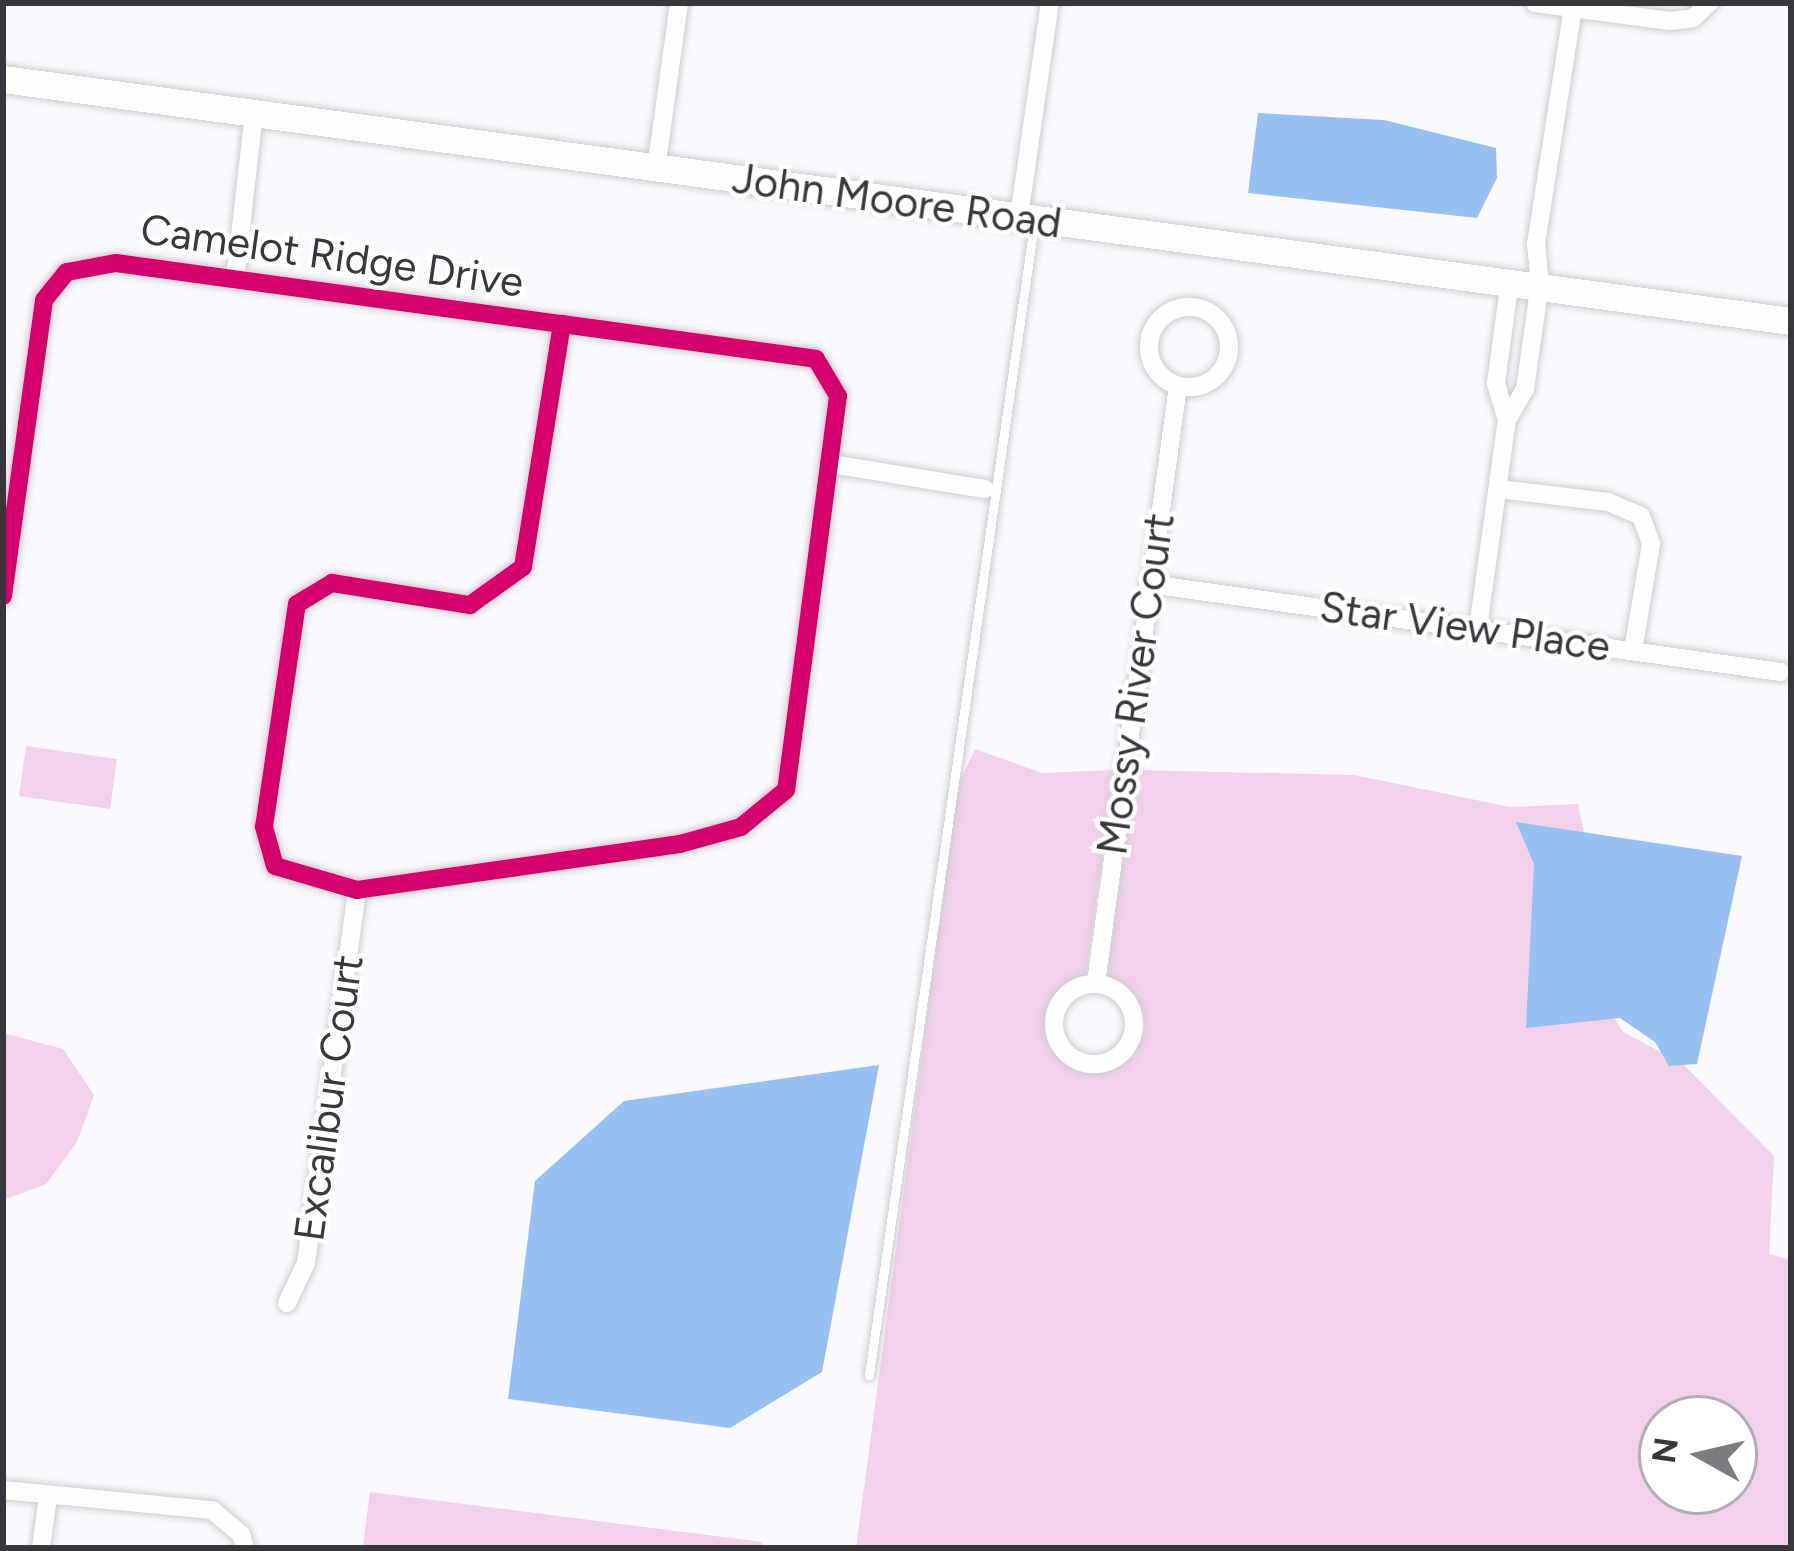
<!DOCTYPE html>
<html>
<head>
<meta charset="utf-8">
<style>
	body { margin:0 }
	#map { position:relative; width:1794px; height:1551px; overflow:hidden; background:#faf9fd; font-family:Figtree,sans-serif }
	div>[style] { position:absolute }
	.green>* { inset:0; background:#f2d1ea }
	.water>* { inset:0; background:#97c0f0 }
	.roads { filter:drop-shadow(0 0 3px #cdccd0) drop-shadow(0 0 3px #cdccd0) }
	.lane>* { height:9px; margin:-4.5px; padding:0 4.5px; transform-origin:4.5px; border-radius:4.5px; background:#fefeff }
	.street>* { height:18px; margin:-9px; padding:0 9px; transform-origin:9px; border-radius:9px; background:#fefeff }
	.street>.ring { margin:-9px; padding:0; box-sizing:content-box; background:none; border:18px solid #fefeff; border-radius:50% }
	.secondary>* { height:27px; margin:-13.5px; padding:0 13.5px; transform-origin:13.5px; border-radius:13.5px; background:#fefeff }
	.cycleway>* { height:18px; margin:-9px; padding:0 9px; transform-origin:9px; border-radius:9px; background:#d6006c }
	span { translate:-50% -50%; white-space:nowrap; text-align:center; line-height:1.15; -webkit-text-stroke:9px #fff; paint-order:stroke }
	.street-label { font-size:42px; color:#38373d }
	.frame { position:absolute; inset:0; border:6px solid #38373d; pointer-events:none }
	.north { position:absolute; left:1638px; top:1395px; width:120px; height:120px; box-sizing:border-box; background:#fff; border:3px solid #afafb1; border-radius:50%; rotate:278deg; font-size:33px; font-weight:700; line-height:48px; text-align:center; color:#38373d }
	.north::after { content:''; display:block; margin:auto; width:42px; height:54px; background:#7c7b80; clip-path:polygon(50% 0,100% 100%,50% 72%,0 100%) }
</style>
</head>
<body>
<div id="map">
	<div class="green">
		<div style="clip-path:polygon(26px 746px,117px 759px,110px 809px,19px 796px)"></div>
		<div style="clip-path:polygon(evenodd,975px 749px,1042px 773px,1114px 770px,1086px 975px,1064px 984px,1045px 1012px,1050px 1048px,1092px 1074px,1133px 1057px,1145px 1029px,1136px 996px,1107px 976px,1135px 770px,1354px 775px,1510px 807px,1578px 804px,1601px 911px,1595px 987px,1623px 1032px,1682px 1063px,1774px 1156px,1769px 1254px,1791px 1260px,1791px 1548px,856px 1548px,958px 785px,975px 749px,1662px 1419px,1734px 1419px,1734px 1491px,1662px 1491px,1662px 1419px)"></div>
		<div style="clip-path:polygon(3px 1033px,63px 1049px,94px 1095px,77px 1142px,46px 1184px,3px 1200px)"></div>
		<div style="clip-path:polygon(370px 1492px,762px 1542px,761px 1548px,385px 1548px,363px 1545px)"></div>
	</div>
	<div class="water">
		<div style="clip-path:polygon(1258px 113px,1384px 120px,1496px 148px,1497px 178px,1477px 218px,1248px 193px)"></div>
		<div style="clip-path:polygon(1516px 822px,1742px 856px,1697px 1064px,1669px 1066px,1655px 1042px,1620px 1018px,1526px 1028px,1534px 864px)"></div>
		<div style="clip-path:polygon(879px 1065px,822px 1372px,730px 1428px,508px 1399px,535px 1181px,624px 1101px)"></div>
	</div>
	<div class="roads">
		<div class="lane">
			<div style="left:869px;top:1375px;width:1162px;rotate:-81.84deg"></div>
		</div>
		<div class="street">
			<div style="left:1535px;top:3px;width:136px;rotate:7.6deg"></div>
			<div style="left:1670px;top:21px;width:23px;rotate:-7deg"></div>
			<div style="left:1693px;top:18px;width:22px;rotate:-43deg"></div>
			<div style="left:656px;top:169px;width:168px;rotate:-82.1deg"></div>
			<div style="left:1019px;top:217px;width:216px;rotate:-81.8deg"></div>
			<div style="left:235px;top:280px;width:168px;rotate:-83.5deg"></div>
			<div class="ring" style="left:1149px;top:307px;width:62px;height:62px"></div>
			<div style="left:1507px;top:420px;width:36px;rotate:-60deg"></div>
			<div style="left:1525px;top:389px;width:106px;rotate:-81.9deg"></div>
			<div style="left:1540px;top:284px;width:40px;rotate:-95.7deg"></div>
			<div style="left:1536px;top:244px;width:238px;rotate:-81.1deg"></div>
			<div style="left:832px;top:464px;width:155px;rotate:9.3deg"></div>
			<div style="left:1499px;top:489px;width:110px;rotate:6.8deg"></div>
			<div style="left:1608px;top:502px;width:36px;rotate:23deg"></div>
			<div style="left:1641px;top:516px;width:30px;rotate:70deg"></div>
			<div style="left:1651px;top:544px;width:108px;rotate:99.6deg"></div>
			<div style="left:1149px;top:584px;width:638px;rotate:7.93deg"></div>
			<div style="left:3px;top:596px;width:299px;rotate:-82.1deg"></div>
			<div style="left:44px;top:300px;width:36px;rotate:-51deg"></div>
			<div style="left:67px;top:272px;width:50px;rotate:-10.4deg"></div>
			<div style="left:116px;top:263px;width:450px;rotate:7.8deg"></div>
			<div style="left:562px;top:324px;width:256px;rotate:7.8deg"></div>
			<div style="left:816px;top:359px;width:43px;rotate:59.3deg"></div>
			<div style="left:838px;top:396px;width:397px;rotate:97.5deg"></div>
			<div style="left:786px;top:790px;width:58px;rotate:140.6deg"></div>
			<div style="left:741px;top:827px;width:63px;rotate:164.4deg"></div>
			<div style="left:680px;top:844px;width:326px;rotate:171.9deg"></div>
			<div style="left:357px;top:890px;width:85px;rotate:-163.7deg"></div>
			<div style="left:275px;top:866px;width:41px;rotate:-105.8deg"></div>
			<div style="left:264px;top:827px;width:225px;rotate:-81.6deg"></div>
			<div style="left:297px;top:604px;width:41px;rotate:-31deg"></div>
			<div style="left:332px;top:583px;width:140px;rotate:9.1deg"></div>
			<div style="left:470px;top:605px;width:65px;rotate:-35.6deg"></div>
			<div style="left:523px;top:567px;width:246px;rotate:-80.9deg"></div>
			<div style="left:1478px;top:628px;width:210px;rotate:-82.1deg"></div>
			<div style="left:1507px;top:420px;width:39px;rotate:-107deg"></div>
			<div style="left:1496px;top:383px;width:104px;rotate:-82.3deg"></div>
			<div style="left:1096px;top:983px;width:603px;rotate:-82.18deg"></div>
			<div class="ring" style="left:1054px;top:984px;width:62px;height:62px"></div>
			<div style="left:287px;top:1303px;width:44px;rotate:-64.6deg"></div>
			<div style="left:306px;top:1263px;width:376px;rotate:-82.2deg"></div>
			<div style="left:3px;top:1490px;width:210px;rotate:5.5deg"></div>
			<div style="left:212px;top:1510px;width:38px;rotate:40deg"></div>
			<div style="left:241px;top:1534px;width:15px;rotate:74deg"></div>
			<div style="left:41px;top:1548px;width:51px;rotate:-82.2deg"></div>
		</div>
		<div class="secondary">
			<div style="left:3px;top:79px;width:1804px;rotate:7.71deg"></div>
		</div>
	</div>
	<div class="cycleway">
		<div style="left:3px;top:596px;width:299px;rotate:-82.1deg"></div>
		<div style="left:44px;top:300px;width:36px;rotate:-51deg"></div>
		<div style="left:67px;top:272px;width:50px;rotate:-10.4deg"></div>
		<div style="left:116px;top:263px;width:450px;rotate:7.8deg"></div>
		<div style="left:562px;top:324px;width:256px;rotate:7.8deg"></div>
		<div style="left:816px;top:359px;width:43px;rotate:59.3deg"></div>
		<div style="left:838px;top:396px;width:397px;rotate:97.5deg"></div>
		<div style="left:786px;top:790px;width:58px;rotate:140.6deg"></div>
		<div style="left:741px;top:827px;width:63px;rotate:164.4deg"></div>
		<div style="left:680px;top:844px;width:326px;rotate:171.9deg"></div>
		<div style="left:357px;top:890px;width:85px;rotate:-163.7deg"></div>
		<div style="left:275px;top:866px;width:41px;rotate:-105.8deg"></div>
		<div style="left:264px;top:827px;width:225px;rotate:-81.6deg"></div>
		<div style="left:297px;top:604px;width:41px;rotate:-31deg"></div>
		<div style="left:332px;top:583px;width:140px;rotate:9.1deg"></div>
		<div style="left:470px;top:605px;width:65px;rotate:-35.6deg"></div>
		<div style="left:523px;top:567px;width:246px;rotate:-80.9deg"></div>
	</div>
	<div class="street-label">
		<span style="left:897px;top:201px;rotate:8deg">John Moore Road</span>
		<span style="left:332px;top:256px;rotate:8deg">Camelot Ridge Drive</span>
		<span style="left:1465px;top:627px;rotate:8deg">Star View Place</span>
		<span style="left:1136px;top:684px;rotate:-82deg">Mossy River Court</span>
		<span style="left:329px;top:1098px;rotate:-82deg">Excalibur Court</span>
	</div>
	<div class="frame"></div>
	<div class="north">N</div>
</div>
</body>
</html>
